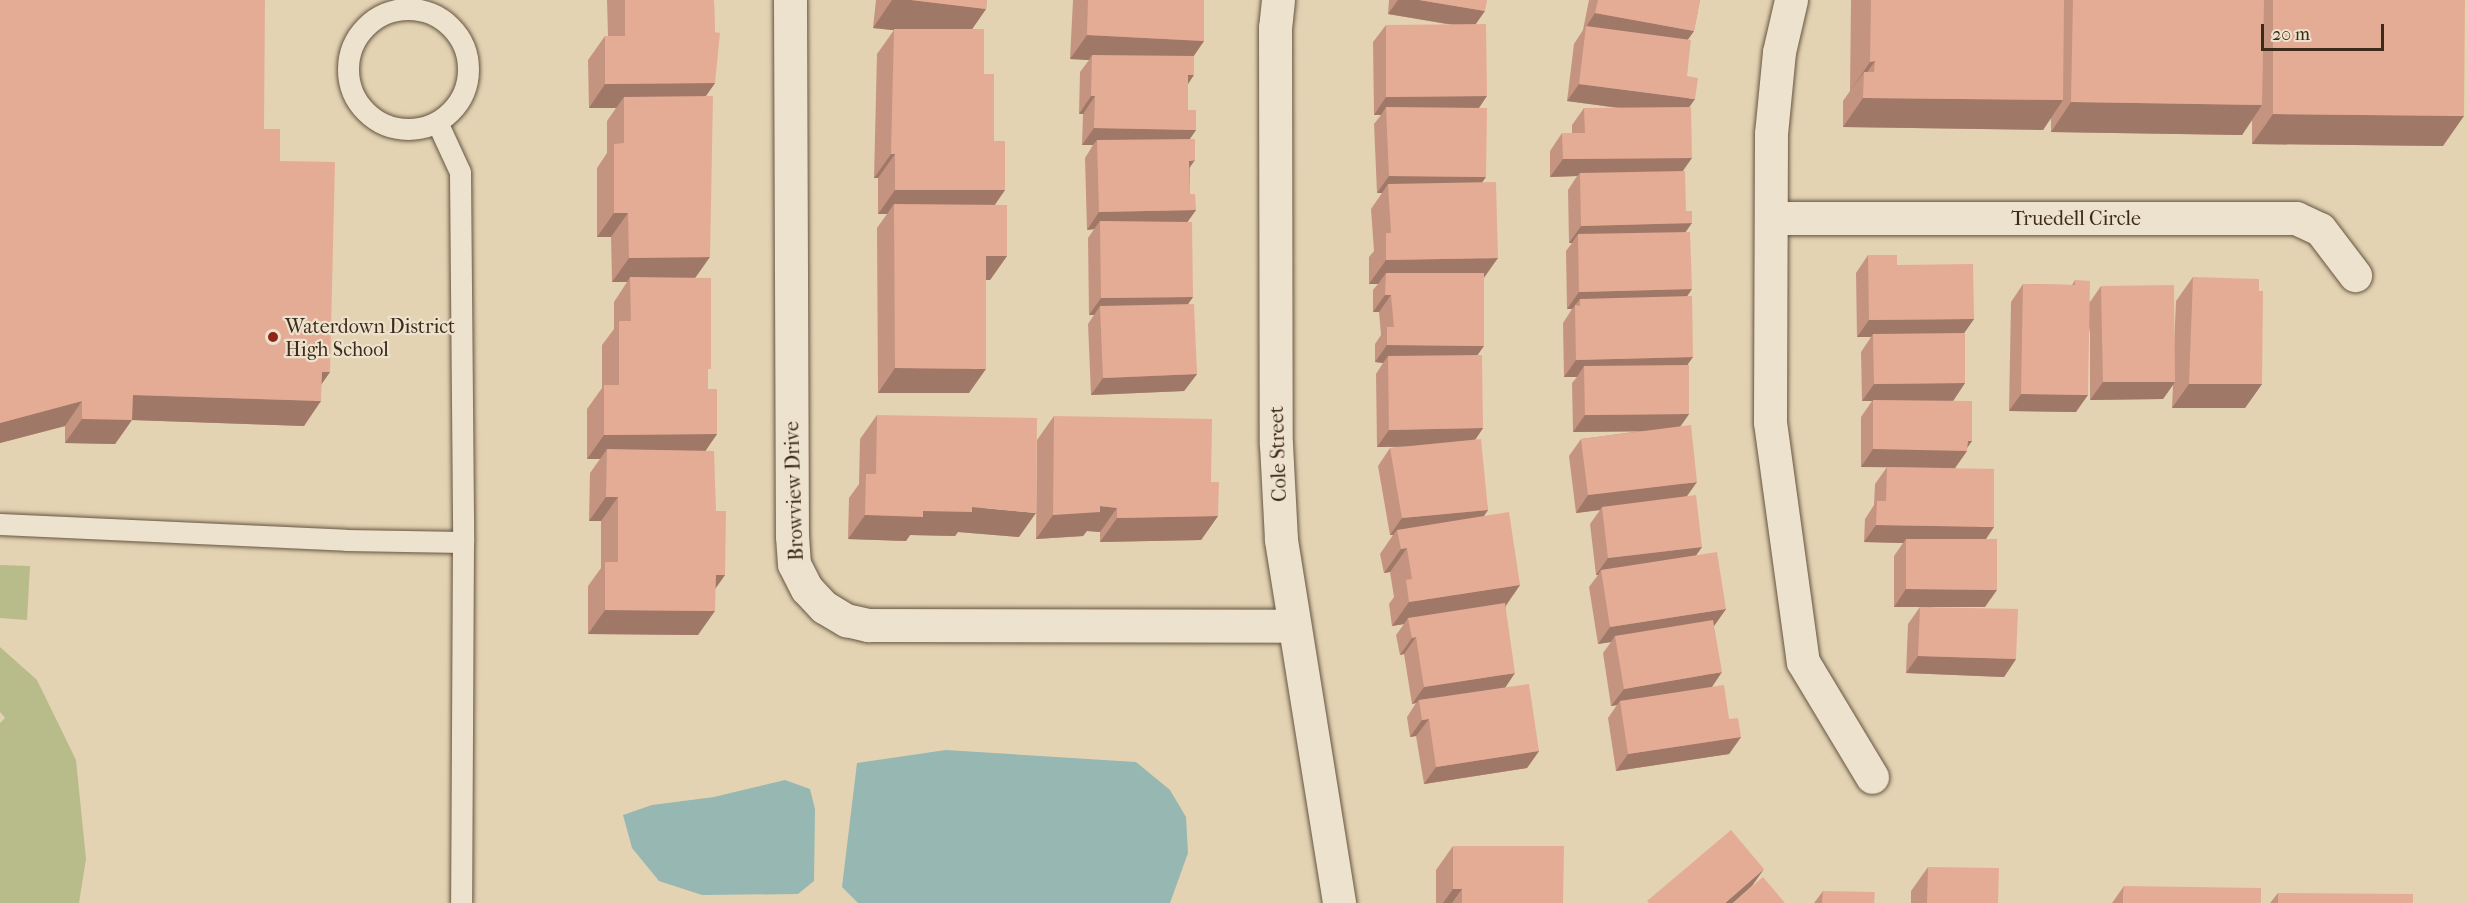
<!DOCTYPE html>
<html>
<head>
<meta charset="utf-8">
<style>
	body { margin:0 }
	#map { position:relative; width:2468px; height:903px; overflow:hidden; background:#e3d3b3; font-family:"IM FELL French Canon",serif }
	div>[style] { position:absolute }
	.green>* { inset:0; background:#b8bb8a }
	.water>* { inset:0; background:#96b7b2 }
	.roads { filter:drop-shadow(0 0 2px #665540) drop-shadow(0 0 2px #665540) }
	.lane>* { height:21px; margin:-10.5px; padding:0 10.5px; transform-origin:10.5px; border-radius:10.5px; background:#ede2ce }
	.lane>.ring { margin:-10.5px; padding:0; box-sizing:content-box; background:none; border:21px solid #ede2ce; border-radius:50% }
	.street>* { height:33px; margin:-16.5px; padding:0 16.5px; transform-origin:16.5px; border-radius:16.5px; background:#ede2ce }
	.wall>* { inset:0; background:#c59480 }
	.shaded-wall>* { inset:0; background:#a07868 }
	.building>* { inset:0; background:#e5ac95 }
	.dots>* { width:16px; height:16px; translate:-50% -50%; box-sizing:border-box; border:3px solid #ede2ce; border-radius:50% }
	span { translate:-50% -50%; white-space:nowrap; text-align:center; line-height:1.15; -webkit-text-stroke:4.5px #ede2ce; paint-order:stroke }
	.street-label { font-size:20px; color:#3d2b19 }
	.poi-label { font-size:20px; color:#3d2b19 }
	.left { translate:0 -50%; text-align:left }
	.scale { position:absolute; left:2261px; top:24px; width:123px; height:27px; box-sizing:border-box; border:3px solid #3d2b19; border-top:0; padding-left:8px; font-size:18px; line-height:21px; white-space:nowrap; color:#3d2b19; -webkit-text-stroke:4px #ede2ce; paint-order:stroke }
</style>
</head>
<body>
<div id="map">
	<div class="green">
		<div style="clip-path:polygon(0 565px,30px 566px,27px 620px,0 618px)"></div>
		<div style="clip-path:polygon(0 647px,37px 680px,76px 760px,86px 859px,79px 903px,0 903px,0 723px,5px 718px,0 712px)"></div>
	</div>
	<div class="water">
		<div style="clip-path:polygon(946px 750px,1136px 762px,1170px 790px,1186px 817px,1188px 853px,1170px 903px,858px 903px,842px 887px,857px 763px)"></div>
		<div style="clip-path:polygon(785px 780px,810px 789px,815px 809px,814px 881px,798px 894px,702px 895px,659px 881px,632px 848px,623px 815px,652px 805px,714px 797px)"></div>
	</div>
	<div class="roads">
		<div class="lane">
			<div class="ring" style="left:348px;top:9px;width:99px;height:99px"></div>
			<div style="left:437px;top:122px;width:55px;rotate:65.3deg"></div>
			<div style="left:460px;top:172px;width:370px;rotate:89.5deg"></div>
			<div style="left:463px;top:542px;width:361px;rotate:90.3deg"></div>
			<div style="left:0;top:524px;width:346px;rotate:2.6deg"></div>
			<div style="left:346px;top:540px;width:117px;rotate:1deg"></div>
		</div>
		<div class="street">
			<div style="left:790px;top:0;width:536px;rotate:89.79deg"></div>
			<div style="left:792px;top:536px;width:28px;rotate:86deg"></div>
			<div style="left:794px;top:564px;width:28px;rotate:63deg"></div>
			<div style="left:807px;top:589px;width:25px;rotate:47deg"></div>
			<div style="left:824px;top:607px;width:26px;rotate:31deg"></div>
			<div style="left:846px;top:620px;width:23px;rotate:13deg"></div>
			<div style="left:868px;top:625px;width:426px;rotate:0.1deg"></div>
			<div style="left:1278px;top:0;width:27px;rotate:96deg"></div>
			<div style="left:1275px;top:27px;width:417px;rotate:89.9deg"></div>
			<div style="left:1276px;top:444px;width:96px;rotate:87deg"></div>
			<div style="left:1281px;top:540px;width:368px;rotate:80.9deg"></div>
			<div style="left:1791px;top:0;width:53px;rotate:103deg"></div>
			<div style="left:1779px;top:52px;width:81px;rotate:95.6deg"></div>
			<div style="left:1771px;top:133px;width:289px;rotate:90.2deg"></div>
			<div style="left:1770px;top:422px;width:242px;rotate:82.2deg"></div>
			<div style="left:1803px;top:662px;width:134px;rotate:59deg"></div>
			<div style="left:1771px;top:218px;width:525px"></div>
			<div style="left:2296px;top:218px;width:26px;rotate:25deg"></div>
			<div style="left:2320px;top:229px;width:58px;rotate:52.7deg"></div>
		</div>
	</div>
	<div class="wall">
		<div style="clip-path:polygon(0 0,264px 129px,280px 161px,330px 372px,321px 385px,304px 426px,132px 420px,115px 444px,65px 443px,65px 426px,0 443px)"></div>
		<div style="clip-path:polygon(607px 0,714px 0,715px 83px,706px 96px,695px 278px,708px 374px,708px 389px,717px 434px,705px 451px,716px 511px,725px 575px,715px 589px,698px 635px,588px 634px,588px 586px,601px 568px,601px 521px,589px 521px,590px 473px,600px 459px,587px 459px,587px 409px,602px 388px,602px 345px,614px 329px,614px 302px,627px 282px,612px 282px,611px 237px,597px 237px,597px 168px,607px 153px,607px 121px,616px 108px,589px 108px,588px 60px,605px 36px,608px 36px)"></div>
		<div style="clip-path:polygon(876px 0,987px 0,986px 9px,972px 29px,984px 74px,994px 141px,1005px 190px,995px 205px,1007px 256px,990px 280px,986px 280px,969px 393px,878px 393px,877px 228px,887px 214px,878px 214px,878px 178px,874px 178px,877px 54px,894px 30px,873px 28px)"></div>
		<div style="clip-path:polygon(1073px 0,1204px 0,1204px 41px,1194px 56px,1188px 84px,1188px 110px,1196px 130px,1190px 139px,1190px 194px,1196px 210px,1187px 222px,1193px 297px,1188px 304px,1197px 374px,1184px 391px,1091px 395px,1088px 324px,1094px 315px,1089px 315px,1088px 238px,1094px 229px,1087px 230px,1085px 158px,1093px 145px,1082px 145px,1083px 114px,1079px 114px,1080px 72px,1089px 60px,1070px 59px)"></div>
		<div style="clip-path:polygon(1389px 0,1487px 0,1476px 24px,1484px 277px,1477px 355px,1483px 428px,1475px 440px,1488px 510px,1484px 516px,1520px 585px,1506px 606px,1505px 687px,1539px 751px,1527px 768px,1424px 784px,1416px 736px,1410px 737px,1407px 717px,1416px 703px,1412px 704px,1404px 654px,1400px 655px,1396px 635px,1404px 624px,1392px 626px,1389px 604px,1394px 597px,1390px 572px,1384px 573px,1380px 554px,1393px 535px,1390px 535px,1378px 466px,1390px 448px,1410px 446px,1377px 447px,1376px 374px,1383px 363px,1375px 362px,1375px 344px,1381px 335px,1379px 312px,1373px 312px,1373px 290px,1378px 284px,1369px 284px,1369px 257px,1374px 251px,1371px 209px,1382px 193px,1377px 193px,1374px 124px,1381px 115px,1374px 115px,1373px 42px,1386px 25px,1452px 25px,1388px 14px)"></div>
		<div style="clip-path:polygon(1589px 0,1700px 0,1694px 31px,1688px 39px,1687px 76px,1689px 107px,1683px 171px,1686px 232px,1688px 365px,1689px 414px,1680px 427px,1687px 496px,1702px 547px,1696px 555px,1726px 609px,1714px 626px,1712px 687px,1729px 719px,1741px 737px,1729px 754px,1616px 771px,1608px 718px,1617px 705px,1611px 706px,1603px 653px,1611px 642px,1598px 644px,1589px 587px,1598px 575px,1596px 575px,1590px 524px,1600px 510px,1576px 513px,1569px 456px,1581px 439px,1641px 431px,1573px 432px,1572px 383px,1577px 377px,1564px 377px,1563px 323px,1572px 309px,1567px 309px,1566px 251px,1572px 243px,1569px 243px,1568px 190px,1577px 176px,1550px 177px,1550px 151px,1562px 133px,1572px 133px,1572px 125px,1584px 108px,1617px 108px,1567px 101px,1574px 44px,1583px 30px)"></div>
		<div style="clip-path:polygon(1851px 0,2465px 0,2443px 146px,2252px 144px,2252px 120px,2242px 135px,2051px 132px,2051px 118px,2043px 130px,1843px 127px,1843px 101px,1850px 91px)"></div>
		<div style="clip-path:polygon(1868px 255px,1897px 265px,1974px 319px,1964px 333px,1965px 383px,1953px 401px,1972px 441px,1967px 447px,1967px 451px,1955px 468px,1986px 539px,1985px 607px,1931px 607px,2016px 659px,2004px 677px,1906px 673px,1908px 624px,1920px 607px,1894px 607px,1894px 556px,1903px 543px,1864px 542px,1865px 519px,1874px 505px,1875px 484px,1887px 467px,1861px 467px,1861px 417px,1872px 401px,1862px 401px,1861px 352px,1871px 337px,1857px 337px,1856px 273px)"></div>
		<div style="clip-path:polygon(2193px 277px,2262px 384px,2245px 408px,2172px 408px,2173px 385px,2163px 399px,2090px 400px,2090px 327px,2076px 412px,2009px 411px,2011px 302px,2023px 284px,2072px 285px,2075px 280px,2090px 302px,2101px 286px,2174px 347px,2176px 301px)"></div>
		<div style="clip-path:polygon(877px 415px,1019px 537px,958px 532px,955px 536px,910px 535px,906px 541px,848px 539px,849px 498px,859px 484px,860px 439px)"></div>
		<div style="clip-path:polygon(1054px 416px,1211px 482px,1218px 516px,1201px 540px,1100px 542px,1100px 532px,1087px 531px,1083px 536px,1036px 539px,1037px 440px)"></div>
		<div style="clip-path:polygon(1453px 846px,1563px 903px,1436px 903px,1436px 870px)"></div>
		<div style="clip-path:polygon(1928px 867px,1998px 903px,1911px 903px,1911px 891px)"></div>
		<div style="clip-path:polygon(2124px 886px,2123px 903px,2112px 903px)"></div>
		<div style="clip-path:polygon(1823px 891px,1874px 903px,1814px 903px)"></div>
		<div style="clip-path:polygon(2278px 893px,2413px 903px,2270px 903px)"></div>
	</div>
	<div class="shaded-wall">
		<div style="clip-path:polygon(892px 0,911px 0,986px 9px,966px 38px,873px 28px)"></div>
		<div style="clip-path:polygon(1398px 0,1419px 0,1485px 11px,1473px 28px,1388px 14px)"></div>
		<div style="clip-path:polygon(1595px 13px,1694px 31px,1682px 48px,1586px 27px)"></div>
		<div style="clip-path:polygon(1087px 35px,1204px 41px,1187px 65px,1092px 55px,1089px 60px,1070px 59px)"></div>
		<div style="clip-path:polygon(1875px 61px,1864px 77px,1864px 72px,1850px 91px,1870px 62px)"></div>
		<div style="clip-path:polygon(1188px 75px,1194px 75px,1182px 93px)"></div>
		<div style="clip-path:polygon(715px 83px,698px 107px,624px 97px,616px 108px,589px 108px,605px 84px)"></div>
		<div style="clip-path:polygon(1579px 84px,1695px 99px,1683px 116px,1567px 101px)"></div>
		<div style="clip-path:polygon(1091px 96px,1095px 96px,1083px 114px,1079px 114px)"></div>
		<div style="clip-path:polygon(1487px 96px,1475px 114px,1386px 107px,1381px 115px,1374px 115px,1386px 97px)"></div>
		<div style="clip-path:polygon(1863px 98px,2063px 100px,2043px 130px,1843px 127px)"></div>
		<div style="clip-path:polygon(2071px 102px,2262px 105px,2242px 135px,2051px 132px)"></div>
		<div style="clip-path:polygon(2273px 114px,2464px 116px,2443px 146px,2252px 144px)"></div>
		<div style="clip-path:polygon(1094px 128px,1196px 130px,1184px 147px,1097px 140px,1093px 145px,1082px 145px)"></div>
		<div style="clip-path:polygon(891px 154px,895px 154px,878px 178px,874px 178px)"></div>
		<div style="clip-path:polygon(1692px 158px,1680px 175px,1580px 173px,1577px 176px,1550px 177px,1563px 159px)"></div>
		<div style="clip-path:polygon(1195px 160px,1183px 177px,1189px 161px)"></div>
		<div style="clip-path:polygon(1389px 176px,1486px 177px,1474px 194px,1388px 184px,1382px 193px,1377px 193px)"></div>
		<div style="clip-path:polygon(895px 190px,1005px 190px,988px 214px,894px 204px,887px 214px,878px 214px)"></div>
		<div style="clip-path:polygon(1196px 210px,1184px 227px,1100px 221px,1094px 229px,1087px 230px,1099px 212px)"></div>
		<div style="clip-path:polygon(614px 213px,628px 213px,611px 237px,597px 237px)"></div>
		<div style="clip-path:polygon(1692px 223px,1680px 240px,1578px 234px,1572px 243px,1569px 243px,1581px 226px)"></div>
		<div style="clip-path:polygon(986px 256px,1007px 256px,990px 280px,969px 280px)"></div>
		<div style="clip-path:polygon(710px 257px,693px 281px,630px 277px,627px 282px,612px 282px,629px 258px)"></div>
		<div style="clip-path:polygon(1498px 258px,1481px 282px,1386px 273px,1378px 284px,1369px 284px,1386px 260px)"></div>
		<div style="clip-path:polygon(1692px 289px,1680px 307px,1580px 306px,1580px 299px,1572px 309px,1567px 309px,1579px 292px)"></div>
		<div style="clip-path:polygon(1385px 295px,1391px 295px,1379px 312px,1373px 312px)"></div>
		<div style="clip-path:polygon(1193px 297px,1181px 314px,1100px 306px,1094px 315px,1089px 315px,1101px 298px)"></div>
		<div style="clip-path:polygon(1974px 319px,1962px 336px,1873px 334px,1871px 337px,1857px 337px,1869px 320px)"></div>
		<div style="clip-path:polygon(1387px 345px,1484px 346px,1472px 363px,1388px 356px,1383px 363px,1375px 362px)"></div>
		<div style="clip-path:polygon(1693px 357px,1681px 374px,1584px 366px,1577px 377px,1564px 377px,1576px 360px)"></div>
		<div style="clip-path:polygon(895px 368px,986px 369px,969px 393px,878px 393px)"></div>
		<div style="clip-path:polygon(322px 372px,330px 372px,313px 396px)"></div>
		<div style="clip-path:polygon(1197px 374px,1184px 391px,1091px 395px,1103px 378px)"></div>
		<div style="clip-path:polygon(2103px 382px,2175px 382px,2163px 399px,2090px 400px)"></div>
		<div style="clip-path:polygon(1965px 383px,1953px 401px,1862px 401px,1874px 384px)"></div>
		<div style="clip-path:polygon(2189px 384px,2262px 384px,2245px 408px,2172px 408px)"></div>
		<div style="clip-path:polygon(2021px 394px,2088px 395px,2076px 412px,2009px 411px)"></div>
		<div style="clip-path:polygon(133px 395px,321px 401px,304px 426px,132px 420px,115px 444px,65px 443px,82px 419px)"></div>
		<div style="clip-path:polygon(82px 401px,65px 426px,0 443px,0 423px)"></div>
		<div style="clip-path:polygon(1689px 414px,1677px 431px,1573px 432px,1585px 415px)"></div>
		<div style="clip-path:polygon(1483px 428px,1471px 446px,1377px 447px,1389px 430px)"></div>
		<div style="clip-path:polygon(717px 434px,700px 459px,607px 449px,600px 459px,587px 459px,604px 435px)"></div>
		<div style="clip-path:polygon(1968px 441px,1972px 441px,1965px 451px,1967px 451px,1955px 468px,1861px 467px,1873px 449px)"></div>
		<div style="clip-path:polygon(1697px 482px,1685px 499px,1602px 507px,1600px 510px,1576px 513px,1588px 495px)"></div>
		<div style="clip-path:polygon(606px 497px,618px 497px,601px 521px,589px 521px)"></div>
		<div style="clip-path:polygon(1100px 506px,1117px 508px,1100px 532px,1087px 531px,1083px 536px,1036px 539px,1053px 515px)"></div>
		<div style="clip-path:polygon(972px 507px,1036px 513px,1019px 537px,958px 532px,955px 536px,910px 535px,906px 541px,848px 539px,865px 515px)"></div>
		<div style="clip-path:polygon(1488px 510px,1476px 527px,1397px 530px,1393px 535px,1390px 535px,1402px 518px)"></div>
		<div style="clip-path:polygon(1218px 516px,1201px 540px,1100px 542px,1117px 518px)"></div>
		<div style="clip-path:polygon(1876px 525px,1994px 527px,1982px 545px,1906px 539px,1903px 543px,1864px 542px)"></div>
		<div style="clip-path:polygon(1702px 547px,1690px 564px,1601px 570px,1598px 575px,1596px 575px,1608px 558px)"></div>
		<div style="clip-path:polygon(1407px 548px,1390px 572px,1384px 573px,1401px 549px)"></div>
		<div style="clip-path:polygon(716px 575px,725px 575px,708px 599px)"></div>
		<div style="clip-path:polygon(1520px 585px,1503px 609px,1408px 618px,1404px 624px,1392px 626px,1409px 602px)"></div>
		<div style="clip-path:polygon(1906px 589px,1997px 590px,1985px 607px,1894px 607px)"></div>
		<div style="clip-path:polygon(1726px 609px,1714px 626px,1615px 636px,1611px 642px,1598px 644px,1610px 627px)"></div>
		<div style="clip-path:polygon(605px 610px,715px 611px,698px 635px,588px 634px)"></div>
		<div style="clip-path:polygon(1416px 637px,1404px 654px,1400px 655px,1412px 638px)"></div>
		<div style="clip-path:polygon(1918px 656px,2016px 659px,2004px 677px,1906px 673px)"></div>
		<div style="clip-path:polygon(1722px 672px,1710px 690px,1620px 701px,1617px 705px,1611px 706px,1624px 689px)"></div>
		<div style="clip-path:polygon(1515px 673px,1503px 691px,1419px 700px,1416px 703px,1412px 704px,1424px 687px)"></div>
		<div style="clip-path:polygon(1429px 719px,1416px 736px,1410px 737px,1422px 720px)"></div>
		<div style="clip-path:polygon(1741px 737px,1729px 754px,1616px 771px,1628px 754px)"></div>
		<div style="clip-path:polygon(1539px 751px,1527px 768px,1424px 784px,1436px 767px)"></div>
		<div style="clip-path:polygon(1764px 869px,1752px 886px,1733px 903px,1725px 903px)"></div>
		<div style="clip-path:polygon(1453px 889px,1462px 889px,1452px 903px,1443px 903px)"></div>
	</div>
	<div class="building">
		<div style="clip-path:polygon(0 0,265px 0,264px 129px,280px 129px,280px 161px,335px 162px,330px 372px,322px 372px,321px 401px,133px 395px,132px 420px,82px 419px,82px 401px,0 423px)"></div>
		<div style="clip-path:polygon(625px 0,714px 0,715px 32px,720px 33px,715px 83px,605px 84px,605px 36px,625px 36px)"></div>
		<div style="clip-path:polygon(911px 0,987px 0,986px 9px)"></div>
		<div style="clip-path:polygon(1088px 0,1204px 0,1204px 41px,1087px 35px)"></div>
		<div style="clip-path:polygon(1419px 0,1487px 0,1485px 11px)"></div>
		<div style="clip-path:polygon(1598px 0,1700px 0,1694px 31px,1595px 13px)"></div>
		<div style="clip-path:polygon(1871px 0,2064px 0,2063px 100px,1863px 98px,1864px 72px,1874px 72px,1875px 61px,1870px 62px)"></div>
		<div style="clip-path:polygon(2073px 0,2264px 0,2262px 105px,2071px 102px)"></div>
		<div style="clip-path:polygon(2273px 0,2465px 0,2464px 116px,2273px 114px)"></div>
		<div style="clip-path:polygon(1486px 24px,1487px 96px,1386px 97px,1386px 25px)"></div>
		<div style="clip-path:polygon(1586px 26px,1691px 40px,1687px 76px,1698px 78px,1695px 99px,1579px 84px)"></div>
		<div style="clip-path:polygon(894px 29px,984px 29px,984px 74px,994px 74px,994px 141px,1005px 141px,1005px 190px,895px 190px,895px 154px,891px 154px)"></div>
		<div style="clip-path:polygon(1092px 55px,1194px 56px,1194px 75px,1188px 75px,1188px 110px,1196px 110px,1196px 130px,1094px 128px,1095px 96px,1091px 96px)"></div>
		<div style="clip-path:polygon(713px 96px,710px 257px,629px 258px,628px 213px,614px 213px,614px 144px,624px 143px,624px 97px)"></div>
		<div style="clip-path:polygon(1386px 107px,1487px 108px,1486px 177px,1389px 176px)"></div>
		<div style="clip-path:polygon(1691px 107px,1692px 158px,1563px 159px,1562px 133px,1585px 133px,1584px 108px)"></div>
		<div style="clip-path:polygon(1195px 139px,1195px 160px,1189px 161px,1190px 194px,1195px 194px,1196px 210px,1099px 212px,1097px 140px)"></div>
		<div style="clip-path:polygon(1685px 171px,1686px 211px,1692px 211px,1692px 223px,1581px 226px,1580px 173px)"></div>
		<div style="clip-path:polygon(1496px 182px,1498px 258px,1386px 260px,1386px 233px,1391px 233px,1388px 184px)"></div>
		<div style="clip-path:polygon(894px 204px,1007px 205px,1007px 256px,986px 256px,986px 369px,895px 368px)"></div>
		<div style="clip-path:polygon(1100px 221px,1192px 222px,1193px 297px,1101px 298px)"></div>
		<div style="clip-path:polygon(1690px 232px,1692px 289px,1579px 292px,1578px 234px)"></div>
		<div style="clip-path:polygon(1868px 255px,1897px 255px,1897px 265px,1973px 264px,1974px 319px,1869px 320px)"></div>
		<div style="clip-path:polygon(1386px 273px,1484px 273px,1484px 346px,1387px 345px,1387px 327px,1394px 327px,1391px 295px,1385px 295px)"></div>
		<div style="clip-path:polygon(630px 277px,711px 278px,711px 369px,708px 369px,708px 389px,717px 389px,717px 434px,604px 435px,604px 385px,619px 385px,619px 321px,631px 321px)"></div>
		<div style="clip-path:polygon(2193px 277px,2259px 279px,2259px 291px,2263px 291px,2262px 384px,2189px 384px)"></div>
		<div style="clip-path:polygon(2075px 280px,2090px 281px,2088px 395px,2021px 394px,2023px 284px,2075px 285px)"></div>
		<div style="clip-path:polygon(2174px 285px,2175px 382px,2103px 382px,2101px 286px)"></div>
		<div style="clip-path:polygon(1692px 296px,1693px 357px,1576px 360px,1575px 305px,1580px 306px,1580px 299px)"></div>
		<div style="clip-path:polygon(1194px 304px,1197px 374px,1103px 378px,1100px 306px)"></div>
		<div style="clip-path:polygon(1965px 333px,1965px 383px,1874px 384px,1873px 334px)"></div>
		<div style="clip-path:polygon(1482px 355px,1483px 428px,1389px 430px,1388px 356px)"></div>
		<div style="clip-path:polygon(1689px 365px,1689px 414px,1585px 415px,1584px 366px)"></div>
		<div style="clip-path:polygon(1873px 400px,1972px 401px,1972px 441px,1968px 441px,1967px 451px,1873px 449px)"></div>
		<div style="clip-path:polygon(877px 415px,1037px 418px,1036px 513px,972px 507px,972px 512px,923px 511px,923px 517px,865px 515px,866px 474px,876px 474px)"></div>
		<div style="clip-path:polygon(1054px 416px,1212px 419px,1211px 482px,1219px 482px,1218px 516px,1117px 518px,1117px 508px,1100px 506px,1100px 512px,1053px 515px)"></div>
		<div style="clip-path:polygon(1691px 425px,1697px 482px,1588px 495px,1581px 439px)"></div>
		<div style="clip-path:polygon(1481px 439px,1488px 510px,1402px 518px,1390px 448px)"></div>
		<div style="clip-path:polygon(607px 449px,714px 451px,716px 511px,726px 511px,725px 575px,716px 575px,715px 611px,605px 610px,605px 562px,618px 562px,618px 497px,606px 497px)"></div>
		<div style="clip-path:polygon(1887px 467px,1994px 469px,1994px 527px,1876px 525px,1877px 501px,1886px 501px)"></div>
		<div style="clip-path:polygon(1696px 495px,1702px 547px,1608px 558px,1602px 507px)"></div>
		<div style="clip-path:polygon(1509px 512px,1520px 585px,1409px 602px,1406px 580px,1412px 579px,1407px 548px,1401px 549px,1397px 530px)"></div>
		<div style="clip-path:polygon(1906px 539px,1997px 539px,1997px 590px,1906px 589px)"></div>
		<div style="clip-path:polygon(1717px 552px,1726px 609px,1610px 627px,1601px 570px)"></div>
		<div style="clip-path:polygon(1505px 603px,1515px 673px,1424px 687px,1416px 637px,1412px 638px,1408px 618px)"></div>
		<div style="clip-path:polygon(1920px 607px,2018px 609px,2016px 659px,1918px 656px)"></div>
		<div style="clip-path:polygon(1713px 620px,1722px 672px,1624px 689px,1615px 636px)"></div>
		<div style="clip-path:polygon(1529px 684px,1539px 751px,1436px 767px,1429px 719px,1422px 720px,1419px 700px)"></div>
		<div style="clip-path:polygon(1724px 685px,1729px 719px,1738px 718px,1741px 737px,1628px 754px,1620px 701px)"></div>
		<div style="clip-path:polygon(1731px 830px,1764px 869px,1725px 903px,1649px 903px,1647px 901px)"></div>
		<div style="clip-path:polygon(1453px 846px,1564px 846px,1563px 903px,1462px 903px,1462px 889px,1453px 889px)"></div>
		<div style="clip-path:polygon(1928px 867px,1999px 868px,1998px 903px,1927px 903px)"></div>
		<div style="clip-path:polygon(1763px 877px,1785px 903px,1733px 903px)"></div>
		<div style="clip-path:polygon(2124px 886px,2261px 888px,2261px 903px,2123px 903px)"></div>
		<div style="clip-path:polygon(1823px 891px,1875px 892px,1874px 903px,1822px 903px)"></div>
		<div style="clip-path:polygon(2278px 893px,2413px 894px,2413px 903px,2278px 903px)"></div>
	</div>
	<div class="dots">
		<div style="left:273px;top:337px;background:#8f2418"></div>
	</div>
	<div class="street-label">
		<span style="left:2076px;top:218px">Truedell Circle</span>
		<span style="left:1278px;top:454px;rotate:-92deg">Cole Street</span>
		<span style="left:794px;top:491px;rotate:-92deg">Browview Drive</span>
	</div>
	<div class="poi-label">
		<span class="left" style="left:285px;top:338px">Waterdown District<br>High School</span>
	</div>
	<div class="scale">20 m</div>
</div>
</body>
</html>
